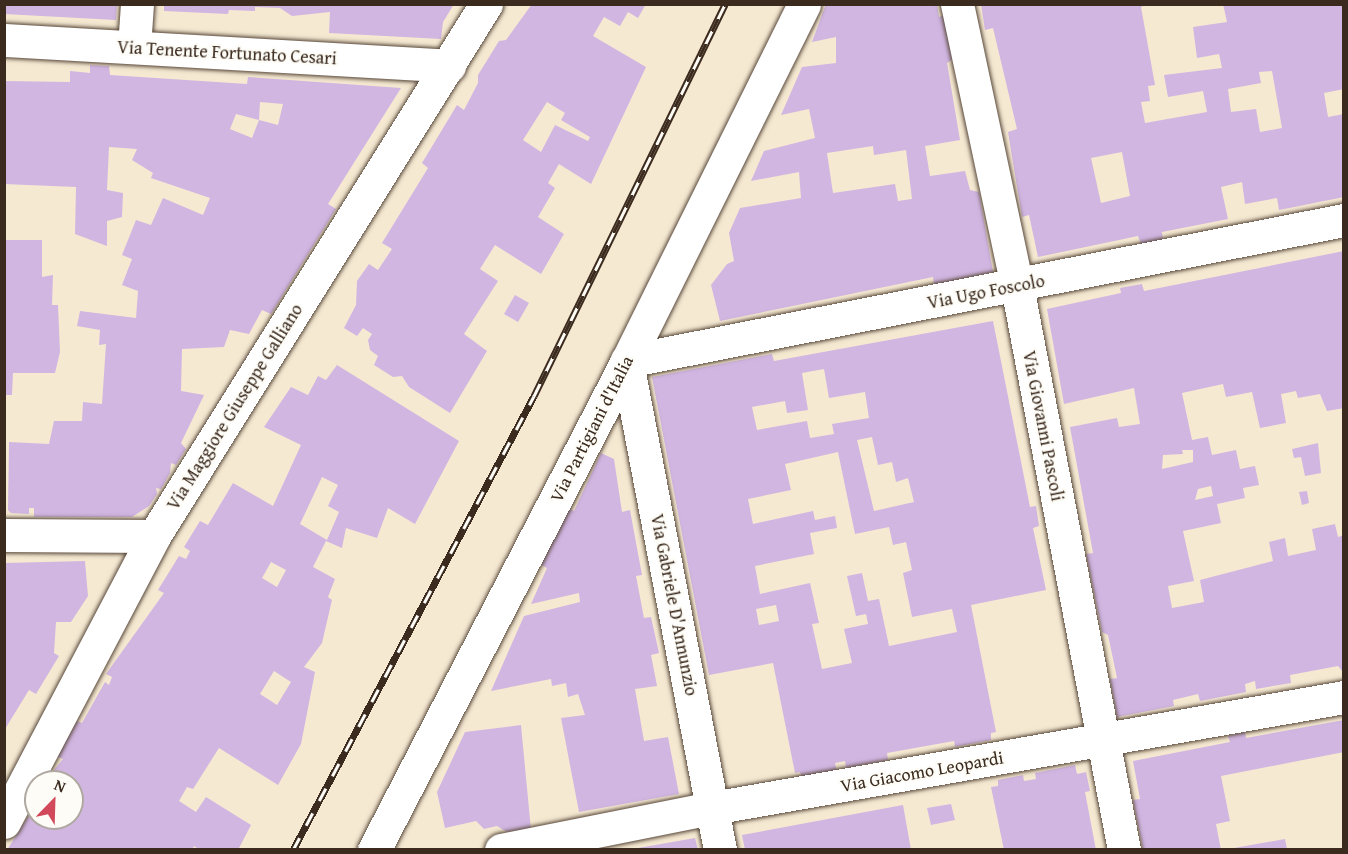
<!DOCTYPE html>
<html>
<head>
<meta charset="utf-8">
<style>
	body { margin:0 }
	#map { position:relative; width:1348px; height:854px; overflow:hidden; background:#f5e9d2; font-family:"Gentium Book Plus",serif }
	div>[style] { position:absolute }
	.building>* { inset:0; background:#d1b6e2 }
	.roads { filter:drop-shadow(0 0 2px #574739) drop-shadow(0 0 2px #574739) }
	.minor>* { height:33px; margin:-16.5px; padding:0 16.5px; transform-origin:16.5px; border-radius:16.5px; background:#fff }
	.rail>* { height:7px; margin-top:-3.5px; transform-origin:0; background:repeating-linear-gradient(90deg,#fdfcf7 0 14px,#3b2a1e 0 28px); box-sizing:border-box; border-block:2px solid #3b2a1e }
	span { translate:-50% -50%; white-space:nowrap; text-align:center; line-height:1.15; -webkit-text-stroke:4.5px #fdfcf7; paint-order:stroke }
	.street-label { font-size:18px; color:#3b2a1e }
	.frame { position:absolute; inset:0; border:6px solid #3b2a1e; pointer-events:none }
	.north { position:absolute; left:24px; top:770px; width:60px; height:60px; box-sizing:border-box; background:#fdfcf7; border:2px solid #afa8a0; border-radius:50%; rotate:23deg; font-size:16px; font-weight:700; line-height:24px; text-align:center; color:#3b2a1e }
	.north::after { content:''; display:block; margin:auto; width:21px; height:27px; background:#d1495b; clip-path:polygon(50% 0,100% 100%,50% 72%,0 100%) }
</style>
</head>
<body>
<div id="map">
	<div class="building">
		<div style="clip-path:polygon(4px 4px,117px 4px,116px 20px,4px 14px)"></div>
		<div style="clip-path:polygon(164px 4px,454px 4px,443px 22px,441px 39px,329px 33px,330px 12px,292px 16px,280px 8px,255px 7px,255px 11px,229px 10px,228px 14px,164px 11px)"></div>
		<div style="clip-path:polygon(evenodd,532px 4px,646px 4px,638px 18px,628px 12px,620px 26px,604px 17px,593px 36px,646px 67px,591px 184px,559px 164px,548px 183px,555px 188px,538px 217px,564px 234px,541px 274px,495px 245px,480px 269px,498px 281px,464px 334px,487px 351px,450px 413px,409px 387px,402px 376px,393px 377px,374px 365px,378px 356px,370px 350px,368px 340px,372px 334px,363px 328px,357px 336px,344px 328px,356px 305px,357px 281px,369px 264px,378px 270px,392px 249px,382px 243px,428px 168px,422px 163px,457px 105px,464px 110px,478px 83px,478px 75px,499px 41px,506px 40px,532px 4px,547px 102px,565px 113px,561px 120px,590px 137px,588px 141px,555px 125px,541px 152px,523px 140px,547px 102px)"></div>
		<div style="clip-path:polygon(evenodd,826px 4px,937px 4px,939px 17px,945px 15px,953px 59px,947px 63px,960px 140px,925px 146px,930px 176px,965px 171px,970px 190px,979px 192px,993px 272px,934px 285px,933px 277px,720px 321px,711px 285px,727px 264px,734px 261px,729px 233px,740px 208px,801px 198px,799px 172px,751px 181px,764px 151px,815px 138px,809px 109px,781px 115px,802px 67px,836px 63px,836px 37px,812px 42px,826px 4px,873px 146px,874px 155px,906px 150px,912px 199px,898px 201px,895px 184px,833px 193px,827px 153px,873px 146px)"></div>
		<div style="clip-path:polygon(evenodd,981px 4px,1147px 4px,1141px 7px,1155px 85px,1148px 86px,1150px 101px,1141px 102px,1145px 123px,1207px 112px,1203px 91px,1168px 97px,1164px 75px,1222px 68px,1219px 54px,1197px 58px,1193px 27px,1227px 22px,1223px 4px,1344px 4px,1344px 89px,1324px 93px,1328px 117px,1344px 114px,1344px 197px,1279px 210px,1277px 198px,1245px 204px,1242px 182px,1221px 187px,1228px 219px,1162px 232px,1163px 240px,1141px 244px,1138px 236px,1038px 257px,1029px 215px,1022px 217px,1008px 132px,1017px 129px,993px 28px,985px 30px,981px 4px,1272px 71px,1282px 128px,1260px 132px,1256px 109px,1231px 112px,1228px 89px,1261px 83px,1259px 72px,1272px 71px,981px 4px,1122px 152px,1130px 196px,1101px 203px,1091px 158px,1122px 152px)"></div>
		<div style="clip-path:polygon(evenodd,90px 65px,109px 66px,110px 75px,247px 84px,248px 77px,401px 88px,328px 204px,336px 209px,271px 314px,262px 310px,249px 334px,230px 330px,224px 347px,182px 349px,181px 391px,204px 395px,181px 443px,186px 449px,176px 465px,171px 463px,170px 473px,161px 489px,156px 488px,157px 494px,149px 506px,132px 517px,34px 517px,34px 508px,29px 508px,29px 514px,11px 513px,8px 510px,9px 442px,49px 444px,54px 421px,82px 421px,83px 402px,102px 404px,106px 344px,99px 345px,100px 330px,77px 326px,80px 311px,136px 318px,138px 291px,122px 285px,132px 259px,122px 255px,136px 220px,151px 225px,163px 198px,203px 215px,210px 198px,151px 178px,153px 173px,132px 160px,137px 149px,109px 147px,107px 190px,123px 193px,122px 217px,107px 221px,107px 246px,75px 234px,76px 187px,4px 184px,4px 81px,70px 82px,70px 71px,90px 73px,90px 65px,260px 102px,283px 104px,278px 125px,259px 120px,260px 102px,90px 65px,236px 114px,259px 120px,252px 138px,230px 129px,236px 114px)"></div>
		<div style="clip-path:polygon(4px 240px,42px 240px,42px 277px,53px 275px,52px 305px,58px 305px,60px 352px,55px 373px,13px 373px,12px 395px,4px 395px)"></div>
		<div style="clip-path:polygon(evenodd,1344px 251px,1344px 408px,1327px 411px,1320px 394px,1298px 398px,1296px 391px,1281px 394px,1286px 423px,1260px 428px,1252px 392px,1226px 397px,1223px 384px,1182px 393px,1192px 440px,1208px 437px,1212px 455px,1236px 450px,1240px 469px,1255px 466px,1259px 485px,1243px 488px,1245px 498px,1217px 504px,1221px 523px,1183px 531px,1194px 581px,1168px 586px,1172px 608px,1204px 602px,1200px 580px,1273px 561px,1269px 542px,1285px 538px,1288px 556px,1316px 550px,1312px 529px,1335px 524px,1338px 537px,1344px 535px,1344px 673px,1338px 666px,1290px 675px,1291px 683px,1256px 689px,1255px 681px,1245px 684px,1246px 692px,1200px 701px,1198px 694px,1173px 700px,1174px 706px,1117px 717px,1110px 679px,1117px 678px,1108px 635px,1102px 632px,1086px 554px,1093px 553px,1070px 427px,1117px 418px,1119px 427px,1140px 424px,1134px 388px,1064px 404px,1047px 309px,1121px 293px,1120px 288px,1142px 284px,1144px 291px,1344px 251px,1182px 450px,1193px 450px,1193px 462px,1162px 469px,1163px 455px,1183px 454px,1182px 450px,1344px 251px,1211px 486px,1213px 496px,1195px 500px,1198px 489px,1211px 486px)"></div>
		<div style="clip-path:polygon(515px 295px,529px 303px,518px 322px,504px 314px)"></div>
		<div style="clip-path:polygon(evenodd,993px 321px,1030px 507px,1036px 506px,1039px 526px,1033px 528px,1046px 590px,971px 605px,996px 732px,991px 733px,991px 740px,955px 747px,954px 741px,887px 753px,888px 760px,846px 768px,845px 761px,835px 763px,837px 772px,802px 779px,800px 772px,795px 773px,773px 663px,709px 675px,652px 377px,772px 354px,774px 361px,993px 321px,824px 369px,829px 398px,865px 392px,869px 418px,832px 424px,834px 434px,810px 438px,807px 421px,757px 430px,752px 407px,785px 401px,787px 413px,808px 410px,802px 373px,824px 369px,993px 321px,872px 437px,878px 465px,892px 462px,896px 482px,908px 478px,914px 502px,874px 511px,857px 440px,872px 437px,993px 321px,838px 452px,855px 534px,889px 527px,893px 545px,906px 542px,912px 570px,903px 573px,912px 617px,952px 609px,957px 632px,889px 646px,879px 599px,868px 601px,862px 573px,847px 576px,856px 616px,866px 614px,868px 624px,844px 629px,852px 663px,822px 669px,812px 624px,819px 623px,810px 583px,760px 594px,755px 566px,814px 554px,810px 533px,837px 528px,835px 516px,815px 520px,813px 511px,753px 524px,748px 499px,791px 490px,785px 464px,838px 452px,993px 321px,776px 605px,779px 621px,759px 625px,756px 609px,776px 605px)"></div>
		<div style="clip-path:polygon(evenodd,337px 365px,459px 441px,415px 524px,388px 508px,377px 538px,346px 528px,342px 548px,326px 541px,313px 567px,335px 579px,328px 597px,332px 600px,322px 643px,304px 667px,315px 672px,301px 744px,278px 785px,219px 748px,193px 789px,187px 787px,179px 801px,196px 812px,206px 797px,251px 825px,238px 850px,200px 850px,194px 846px,192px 850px,7px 850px,36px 804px,36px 818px,72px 818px,72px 782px,44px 782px,63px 759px,56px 756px,77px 721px,82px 723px,105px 682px,109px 685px,112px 677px,106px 674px,164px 593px,158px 590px,179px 556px,186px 559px,190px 551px,184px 547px,200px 521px,208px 525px,233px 483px,273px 506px,301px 445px,264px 427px,291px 387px,308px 395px,318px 376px,326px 380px,337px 365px,322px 477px,338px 485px,328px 506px,339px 512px,327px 540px,300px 524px,322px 477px,337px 365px,271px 562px,286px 570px,277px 587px,262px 578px,271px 562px,337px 365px,274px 671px,291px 682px,277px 705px,260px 694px,274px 671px)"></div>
		<div style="clip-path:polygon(1318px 443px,1321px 473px,1305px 476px,1301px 457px,1294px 458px,1292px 449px)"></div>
		<div style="clip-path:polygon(601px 453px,614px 459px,622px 512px,630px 510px,642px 575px,636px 576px,644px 618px,651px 617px,659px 653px,651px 655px,657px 686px,635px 689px,644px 741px,668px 737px,679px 794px,579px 812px,561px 718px,585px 715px,578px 694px,568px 697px,566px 683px,552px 686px,551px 679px,491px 691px,524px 616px,580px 602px,579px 593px,531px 604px,547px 568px,541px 565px,567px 507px,574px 511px)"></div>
		<div style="clip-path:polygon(1307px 491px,1309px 503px,1302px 505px,1299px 492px)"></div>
		<div style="clip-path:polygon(85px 561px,88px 596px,71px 622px,56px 622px,54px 653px,59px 656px,36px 694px,29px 690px,5px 729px,5px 563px)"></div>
		<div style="clip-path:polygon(1344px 720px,1344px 752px,1221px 776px,1230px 821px,1216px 824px,1221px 850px,1143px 850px,1133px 800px,1140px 799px,1133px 761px,1230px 742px,1228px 736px,1245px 732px,1246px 738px)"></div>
		<div style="clip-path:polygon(521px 725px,531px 830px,507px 832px,497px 826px,484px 829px,476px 821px,445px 828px,437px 792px,465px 732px)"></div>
		<div style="clip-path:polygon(1075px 765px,1077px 774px,1086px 772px,1090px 791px,1085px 792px,1096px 850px,1004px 850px,991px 787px,998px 786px,998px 780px,1023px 775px,1024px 781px,1036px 779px,1035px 773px)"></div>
		<div style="clip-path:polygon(951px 804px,955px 820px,931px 825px,927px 808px)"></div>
		<div style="clip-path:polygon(903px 805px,911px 850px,745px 850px,742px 835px)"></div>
		<div style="clip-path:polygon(695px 838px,698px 850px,639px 850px,638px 848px)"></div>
		<div style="clip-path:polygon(1285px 839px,1287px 849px,1234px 850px,1234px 848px)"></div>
	</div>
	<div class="roads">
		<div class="minor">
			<div style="left:957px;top:4px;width:288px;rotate:78deg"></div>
			<div style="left:1017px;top:286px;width:574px;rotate:79.26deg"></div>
			<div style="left:4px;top:40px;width:446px;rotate:3.3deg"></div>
			<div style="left:134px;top:47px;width:43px;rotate:-86deg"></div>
			<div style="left:4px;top:535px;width:150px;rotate:0.4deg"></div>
			<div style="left:4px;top:822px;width:323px;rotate:-62.3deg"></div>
			<div style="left:154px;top:536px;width:627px;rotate:-58.03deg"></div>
			<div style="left:374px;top:850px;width:551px;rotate:-62.64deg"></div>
			<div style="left:627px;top:361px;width:398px;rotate:-63.6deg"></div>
			<div style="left:501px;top:850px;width:215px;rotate:-11.3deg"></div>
			<div style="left:712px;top:808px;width:642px;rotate:-9.96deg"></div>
			<div style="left:720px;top:850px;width:498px;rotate:-100.8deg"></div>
			<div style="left:627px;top:361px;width:731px;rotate:-11.13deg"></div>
		</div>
	</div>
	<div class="rail">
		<div style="left:293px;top:850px;width:514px;rotate:-62.04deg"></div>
		<div style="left:534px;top:396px;width:436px;rotate:-64deg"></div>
	</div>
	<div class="street-label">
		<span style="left:227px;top:53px;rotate:3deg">Via Tenente Fortunato Cesari</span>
		<span style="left:986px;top:292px;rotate:-11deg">Via Ugo Foscolo</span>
		<span style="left:235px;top:407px;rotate:-58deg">Via Maggiore Giuseppe Galliano</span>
		<span style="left:1043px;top:426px;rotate:79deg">Via Giovanni Pascoli</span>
		<span style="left:592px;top:429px;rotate:-63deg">Via Partigiani d'Italia</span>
		<span style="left:674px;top:605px;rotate:79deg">Via Gabriele D'Annunzio</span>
		<span style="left:922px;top:772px;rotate:-10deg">Via Giacomo Leopardi</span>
	</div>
	<div class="frame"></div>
	<div class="north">N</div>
</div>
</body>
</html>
